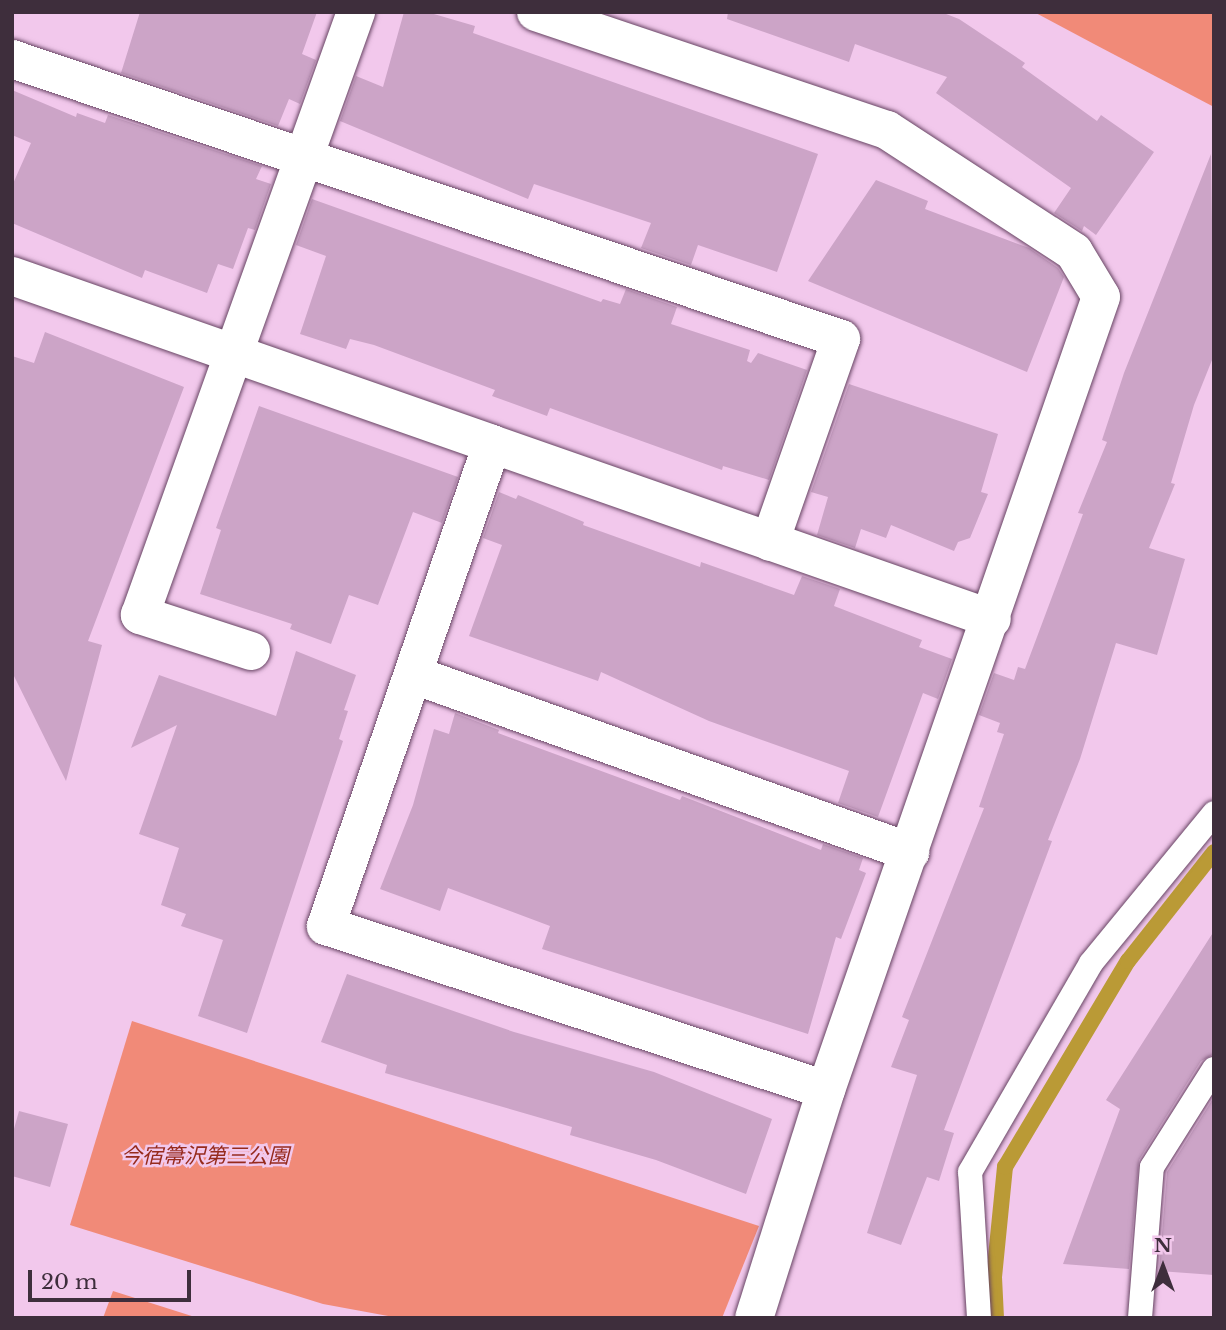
<!DOCTYPE html>
<html>
<head>
<meta charset="utf-8">
<style>
	body { margin:0 }
	#map { position:relative; width:1226px; height:1330px; overflow:hidden; background:#f2c8ec; font-family:"Libre Baskerville","Noto Sans JP",serif }
	div>[style] { position:absolute }
	.green>* { inset:0; background:#f18a78 }
	.stream>* { height:16px; margin:-8px; padding:0 8px; transform-origin:8px; border-radius:8px; background:#ba9a36 }
	.building>* { inset:0; background:#cca4c7 }
	.roads { filter:drop-shadow(0 0 2px #674463) drop-shadow(0 0 2px #674463) }
	.service>* { height:24px; margin:-12px; padding:0 12px; transform-origin:12px; border-radius:12px; background:#fff }
	.minor>* { height:38px; margin:-19px; padding:0 19px; transform-origin:19px; border-radius:19px; background:#fff }
	span { translate:-50% -50%; white-space:nowrap; text-align:center; line-height:1.15; -webkit-text-stroke:5px #f2c8ec; paint-order:stroke }
	.park-label { font-size:21px; color:#962a1c; font-style:italic }
	.frame { position:absolute; inset:0; border:14px solid #3e2e3c; pointer-events:none }
	.north { position:absolute; left:1128px; top:1232px; width:70px; height:70px; -webkit-text-stroke:5px #f2c8ec; paint-order:stroke; rotate:0deg; font-size:19px; font-weight:700; line-height:28px; text-align:center; color:#3e2e3c }
	.north::after { content:''; display:block; margin:auto; width:24px; height:32px; background:#3e2e3c; clip-path:polygon(50% 0,100% 100%,50% 72%,0 100%) }
	.scale { position:absolute; left:28px; top:1270px; width:163px; height:32px; box-sizing:border-box; border:4px solid #3e2e3c; border-top:0; padding-left:9px; font-size:21px; line-height:24px; white-space:nowrap; color:#3e2e3c; -webkit-text-stroke:5px #f2c8ec; paint-order:stroke }
</style>
</head>
<body>
<div id="map">
	<div class="green">
		<div style="clip-path:polygon(1034px 12px,1214px 12px,1214px 107px,1094px 44px)"></div>
		<div style="clip-path:polygon(132px 1021px,759px 1226px,722px 1318px,399px 1318px,323px 1304px,70px 1225px)"></div>
		<div style="clip-path:polygon(113px 1291px,198px 1318px,103px 1318px)"></div>
	</div>
	<div class="stream">
		<div style="left:996px;top:1318px;width:41px;rotate:-92.8deg"></div>
		<div style="left:994px;top:1277px;width:111px;rotate:-84.3deg"></div>
		<div style="left:1005px;top:1167px;width:240px;rotate:-59.2deg"></div>
		<div style="left:1128px;top:961px;width:139px;rotate:-51.7deg"></div>
	</div>
	<div class="building">
		<div style="clip-path:polygon(140px 12px,317px 12px,302px 54px,316px 60px,300px 104px,289px 99px,278px 126px,121px 73px)"></div>
		<div style="clip-path:polygon(404px 12px,427px 12px,475px 26px,473px 33px,818px 154px,777px 272px,698px 245px,691px 265px,641px 248px,651px 223px,534px 184px,528px 199px,340px 121px,356px 76px,383px 87px)"></div>
		<div style="clip-path:polygon(728px 12px,941px 12px,959px 19px,1025px 63px,1022px 67px,1097px 121px,1101px 115px,1154px 152px,1096px 235px,1084px 226px,1082px 231px,1054px 213px,1071px 188px,936px 93px,947px 77px,855px 44px,849px 62px,727px 19px)"></div>
		<div style="clip-path:polygon(12px 90px,76px 117px,77px 113px,105px 123px,108px 115px,262px 166px,256px 179px,271px 184px,255px 230px,248px 228px,233px 269px,218px 264px,207px 293px,145px 270px,142px 278px,12px 223px,12px 186px,31px 143px,12px 135px)"></div>
		<div style="clip-path:polygon(1211px 154px,1214px 355px,1194px 405px,1171px 483px,1175px 484px,1149px 548px,1185px 559px,1157px 655px,1116px 643px,1080px 759px,1048px 840px,1052px 841px,944px 1130px,954px 1133px,939px 1181px,927px 1177px,901px 1245px,867px 1233px,917px 1075px,891px 1067px,909px 1020px,902px 1017px,984px 808px,979px 807px,1004px 734px,997px 732px,1000px 723px,979px 715px,994px 673px,1014px 680px,1018px 667px,1025px 669px,1083px 514px,1078px 513px,1107px 442px,1102px 440px,1124px 373px)"></div>
		<div style="clip-path:polygon(876px 180px,928px 201px,925px 209px,1029px 248px,1058px 268px,1064px 277px,1027px 372px,808px 281px)"></div>
		<div style="clip-path:polygon(312px 199px,601px 302px,603px 299px,620px 304px,626px 289px,677px 307px,671px 324px,750px 350px,747px 361px,751px 363px,758px 353px,807px 370px,769px 480px,723px 466px,722px 470px,550px 408px,547px 416px,492px 396px,495px 390px,374px 345px,350px 339px,346px 349px,300px 334px,326px 256px,296px 245px)"></div>
		<div style="clip-path:polygon(45px 332px,184px 387px,88px 641px,102px 645px,66px 781px,12px 672px,12px 356px,34px 363px)"></div>
		<div style="clip-path:polygon(849px 384px,998px 434px,981px 492px,988px 494px,970px 538px,958px 542px,954px 551px,891px 525px,886px 538px,861px 529px,855px 548px,817px 535px,828px 497px,811px 492px)"></div>
		<div style="clip-path:polygon(259px 406px,458px 477px,442px 523px,413px 512px,378px 605px,349px 595px,331px 644px,290px 629px,292px 624px,200px 594px,221px 530px,216px 528px)"></div>
		<div style="clip-path:polygon(499px 492px,516px 499px,518px 495px,584px 522px,583px 525px,700px 567px,701px 562px,794px 595px,802px 576px,840px 589px,834px 606px,922px 640px,919px 647px,952px 659px,938px 699px,923px 693px,878px 817px,838px 803px,849px 771px,709px 721px,601px 672px,598px 681px,469px 636px,502px 545px,483px 538px)"></div>
		<div style="clip-path:polygon(296px 651px,356px 675px,344px 710px,348px 711px,339px 739px,343px 741px,247px 1033px,198px 1016px,223px 940px,181px 926px,186px 914px,161px 905px,179px 848px,139px 834px,177px 725px,131px 748px,159px 675px,276px 716px)"></div>
		<div style="clip-path:polygon(455px 713px,499px 730px,498px 733px,680px 800px,682px 796px,821px 850px,823px 844px,863px 858px,859px 870px,866px 873px,841px 939px,836px 937px,808px 1034px,542px 949px,550px 926px,448px 888px,440px 911px,380px 889px,413px 805px,434px 729px,449px 734px)"></div>
		<div style="clip-path:polygon(1214px 931px,1214px 1054px,1201px 1061px,1139px 1160px,1129px 1269px,1063px 1264px,1120px 1109px,1106px 1100px)"></div>
		<div style="clip-path:polygon(347px 974px,514px 1032px,654px 1072px,772px 1119px,746px 1194px,656px 1160px,570px 1135px,572px 1127px,385px 1073px,387px 1065px,321px 1042px)"></div>
		<div style="clip-path:polygon(1214px 1097px,1214px 1275px,1159px 1271px,1167px 1172px)"></div>
		<div style="clip-path:polygon(19px 1111px,68px 1124px,50px 1187px,12px 1176px,12px 1136px)"></div>
	</div>
	<div class="roads">
		<div class="service">
			<div style="left:979px;top:1318px;width:146px;rotate:-93.5deg"></div>
			<div style="left:970px;top:1172px;width:241px;rotate:-59.9deg"></div>
			<div style="left:1091px;top:963px;width:194px;rotate:-50.6deg"></div>
			<div style="left:1140px;top:1318px;width:151px;rotate:-85.5deg"></div>
			<div style="left:1152px;top:1167px;width:116px;rotate:-57.7deg"></div>
		</div>
		<div class="minor">
			<div style="left:536px;top:12px;width:370px;rotate:18.6deg"></div>
			<div style="left:887px;top:130px;width:223px;rotate:33.1deg"></div>
			<div style="left:1074px;top:252px;width:52px;rotate:59deg"></div>
			<div style="left:1101px;top:297px;width:839px;rotate:109.13deg"></div>
			<div style="left:826px;top:1090px;width:239px;rotate:107.5deg"></div>
			<div style="left:12px;top:59px;width:875px;rotate:18.66deg"></div>
			<div style="left:841px;top:339px;width:215px;rotate:109.3deg"></div>
			<div style="left:12px;top:276px;width:1038px;rotate:19.29deg"></div>
			<div style="left:492px;top:444px;width:510px;rotate:109deg"></div>
			<div style="left:326px;top:926px;width:526px;rotate:18.16deg"></div>
			<div style="left:251px;top:651px;width:117px;rotate:-162deg"></div>
			<div style="left:140px;top:615px;width:641px;rotate:-70.29deg"></div>
			<div style="left:414px;top:675px;width:527px;rotate:19.64deg"></div>
		</div>
	</div>
	<div class="park-label">
		<span style="left:205px;top:1156px">今宿箒沢第三公園</span>
	</div>
	<div class="frame"></div>
	<div class="north">N</div>
	<div class="scale">20 m</div>
</div>
</body>
</html>
